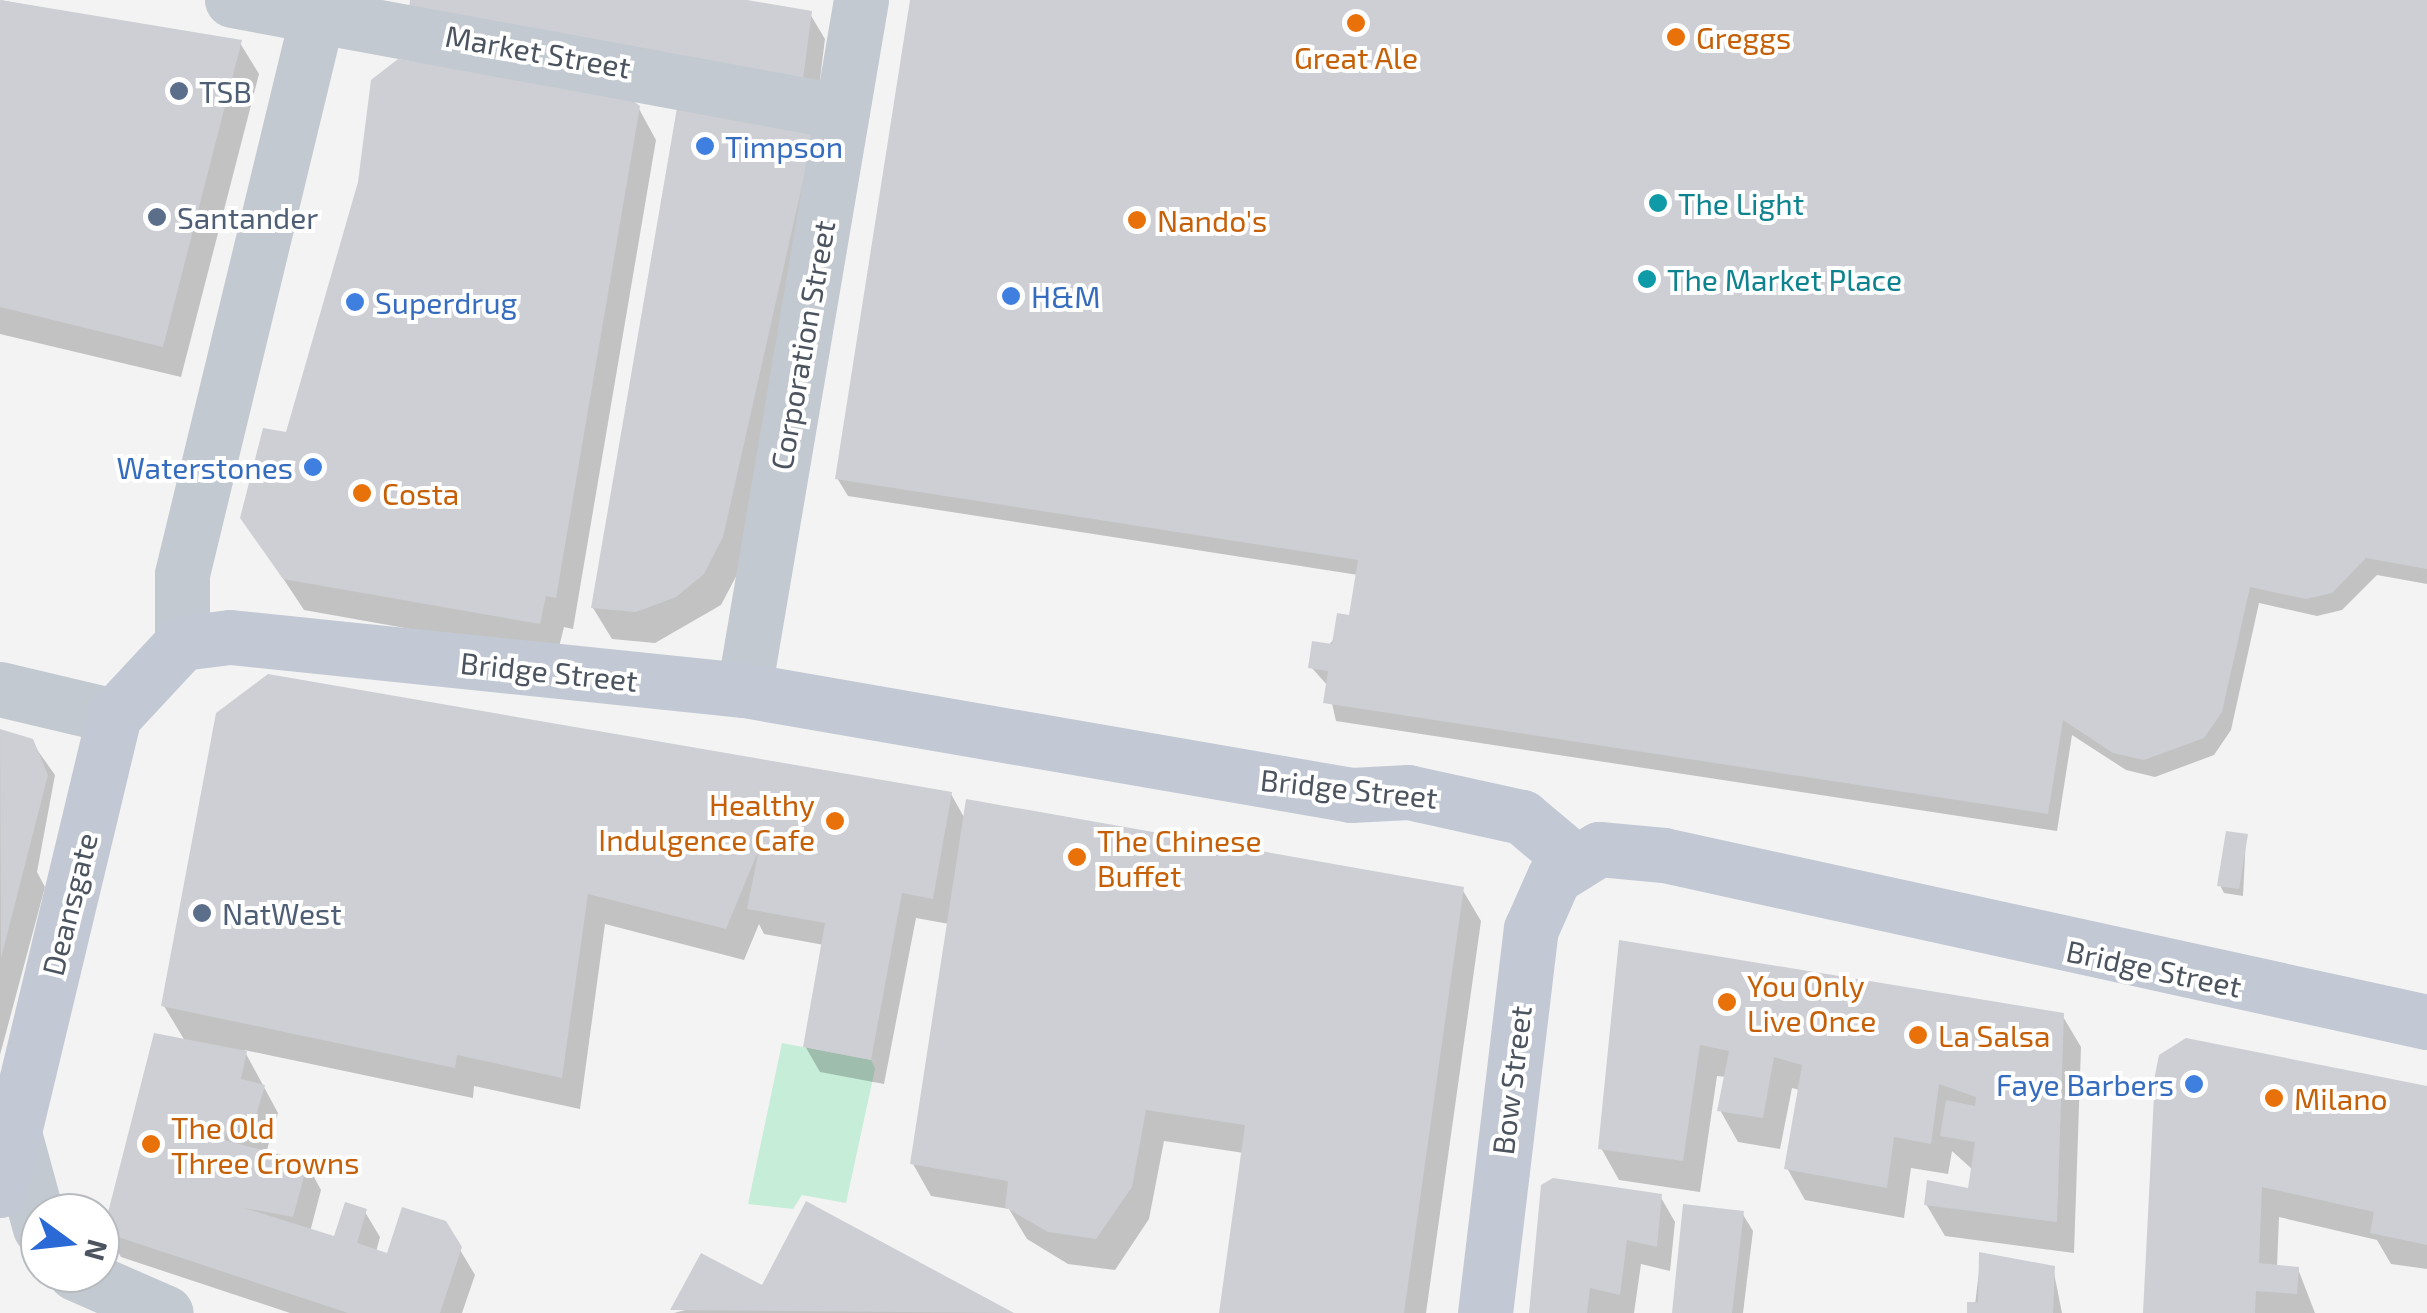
<!DOCTYPE html>
<html>
<head>
<meta charset="utf-8">
<style>
	body { margin:0 }
	#map { position:relative; width:2427px; height:1313px; overflow:hidden; background:#f4f3f3; font-family:"Exo 2",sans-serif }
	div>[style] { position:absolute }
	.green>* { inset:0; background:#c6edd8 }
	.shadow>* { inset:0; background:#0003 }
	.building>* { inset:0; background:#cdcfd4 }
	.street>* { height:55px; margin:-27.5px; padding:0 27.5px; transform-origin:27.5px; border-radius:27.5px; background:#c2c9d0 }
	.secondary>* { height:55px; margin:-27.5px; padding:0 27.5px; transform-origin:27.5px; border-radius:27.5px; background:#c2c9d4 }
	.dots>* { width:28px; height:28px; translate:-50% -50%; box-sizing:border-box; border:5px solid #fff; border-radius:50% }
	span { translate:-50% -50%; white-space:nowrap; text-align:center; line-height:1.15; -webkit-text-stroke:8px #fff; paint-order:stroke }
	.food-label { font-size:30px; color:#c56008 }
	.left { translate:0 -50%; text-align:left }
	.right { translate:-100% -50%; text-align:right }
	.street-label { font-size:30px; color:#4c545f }
	.service-label { font-size:30px; color:#4e5e75 }
	.shop-label { font-size:30px; color:#366cbe }
	.culture-label { font-size:30px; color:#0d838f }
	.north { position:absolute; left:20px; top:1193px; width:100px; height:100px; box-sizing:border-box; background:#fff; border:2px solid #b7bbbf; border-radius:50%; rotate:105deg; font-size:28px; font-weight:700; line-height:40px; text-align:center; color:#4c545f }
	.north::after { content:''; display:block; margin:auto; width:35px; height:45px; background:#2b69d7; clip-path:polygon(50% 0,100% 100%,50% 72%,0 100%) }
</style>
</head>
<body>
<div id="map">
	<div class="green">
		<div style="clip-path:polygon(782px 1043px,871px 1060px,875px 1069px,846px 1203px,802px 1195px,793px 1209px,748px 1204px)"></div>
	</div>
	<div class="shadow">
		<div style="clip-path:polygon(0 0,240px 43px,259px 74px,181px 377px,0 334px)"></div>
		<div style="clip-path:polygon(412px 0,732px 0,810px 14px,825px 39px,815px 119px)"></div>
		<div style="clip-path:polygon(912px 0,2427px 0,2427px 584px,2377px 575px,2342px 610px,2317px 616px,2259px 603px,2231px 730px,2214px 755px,2155px 777px,2126px 770px,2072px 735px,2057px 831px,1336px 721px,1328px 686px,1311px 667px,1351px 618px,1358px 575px,848px 496px,837px 478px)"></div>
		<div style="clip-path:polygon(638px 107px,656px 140px,573px 629px,564px 627px,557px 655px,304px 610px,243px 518px,288px 435px)"></div>
		<div style="clip-path:polygon(813px 130px,740px 569px,721px 605px,655px 643px,612px 639px,593px 608px)"></div>
		<div style="clip-path:polygon(268px 676px,951px 794px,965px 819px,1462px 889px,1481px 921px,1426px 1313px,1222px 1313px,1244px 1153px,1164px 1141px,1149px 1219px,1115px 1270px,1068px 1264px,1027px 1239px,1009px 1209px,931px 1196px,913px 1164px,949px 924px,916px 918px,884px 1084px,820px 1072px,805px 1046px,824px 945px,764px 934px,759px 924px,744px 960px,605px 924px,580px 1109px,474px 1086px,473px 1098px,244px 1050px,278px 1113px,266px 1153px,307px 1164px,321px 1190px,310px 1232px,335px 1240px,365px 1212px,380px 1237px,376px 1252px,388px 1256px,444px 1223px,475px 1275px,462px 1313px,290px 1313px,121px 1257px,106px 1231px,185px 1041px,164px 1006px)"></div>
		<div style="clip-path:polygon(0 733px,31px 741px,55px 775px,37px 872px,45px 887px,0 1055px)"></div>
		<div style="clip-path:polygon(2246px 837px,2243px 896px,2224px 893px,2220px 885px)"></div>
		<div style="clip-path:polygon(1621px 943px,2062px 1015px,2081px 1047px,2074px 1253px,1945px 1236px,1926px 1204px,1970px 1190px,1973px 1170px,1952px 1151px,1948px 1174px,1911px 1168px,1904px 1218px,1805px 1200px,1787px 1168px,1800px 1090px,1792px 1088px,1780px 1149px,1738px 1142px,1720px 1110px,1727px 1077px,1717px 1076px,1700px 1192px,1619px 1180px,1601px 1148px)"></div>
		<div style="clip-path:polygon(2161px 1056px,2427px 1089px,2427px 1269px,2391px 1264px,2377px 1240px,2279px 1217px,2277px 1267px,2298px 1269px,2315px 1313px,2146px 1313px)"></div>
		<div style="clip-path:polygon(1660px 1196px,1675px 1222px,1670px 1271px,1641px 1264px,1634px 1313px,1531px 1313px)"></div>
		<div style="clip-path:polygon(807px 1205px,1008px 1313px,674px 1313px,763px 1289px)"></div>
		<div style="clip-path:polygon(1742px 1213px,1753px 1231px,1743px 1313px,1674px 1313px)"></div>
		<div style="clip-path:polygon(1981px 1255px,2053px 1268px,2062px 1313px,1974px 1313px)"></div>
	</div>
	<div class="building">
		<div style="clip-path:polygon(0 0,242px 40px,163px 347px,0 307px)"></div>
		<div style="clip-path:polygon(410px 0,747px 0,812px 11px,801px 94px,408px 16px)"></div>
		<div style="clip-path:polygon(910px 0,2427px 0,2427px 569px,2366px 558px,2332px 593px,2306px 599px,2250px 587px,2222px 712px,2204px 738px,2144px 760px,2113px 753px,2063px 720px,2048px 814px,1323px 703px,1328px 671px,1308px 668px,1312px 641px,1332px 644px,1337px 613px,1349px 615px,1358px 560px,835px 479px)"></div>
		<div style="clip-path:polygon(398px 59px,624px 94px,640px 106px,556px 598px,546px 596px,540px 624px,283px 579px,240px 518px,263px 428px,286px 432px,358px 182px,371px 80px)"></div>
		<div style="clip-path:polygon(678px 102px,815px 128px,723px 537px,704px 574px,676px 597px,636px 612px,591px 608px)"></div>
		<div style="clip-path:polygon(268px 674px,952px 792px,933px 899px,902px 893px,871px 1060px,803px 1047px,825px 923px,747px 909px,759px 849px,726px 929px,588px 894px,562px 1078px,457px 1055px,455px 1068px,161px 1006px,216px 713px)"></div>
		<div style="clip-path:polygon(0 729px,33px 739px,48px 775px,1px 958px)"></div>
		<div style="clip-path:polygon(966px 799px,1464px 887px,1404px 1313px,1219px 1313px,1245px 1125px,1146px 1110px,1132px 1187px,1096px 1239px,1048px 1232px,1005px 1207px,1008px 1181px,910px 1164px)"></div>
		<div style="clip-path:polygon(2226px 831px,2248px 834px,2239px 889px,2217px 886px)"></div>
		<div style="clip-path:polygon(1619px 940px,2064px 1013px,2057px 1222px,1924px 1205px,1927px 1180px,1968px 1188px,1975px 1142px,1940px 1136px,1946px 1100px,1975px 1106px,1976px 1097px,1939px 1084px,1931px 1144px,1894px 1137px,1887px 1188px,1784px 1169px,1802px 1065px,1774px 1057px,1763px 1118px,1717px 1111px,1729px 1051px,1700px 1045px,1683px 1161px,1598px 1149px)"></div>
		<div style="clip-path:polygon(154px 1033px,247px 1051px,241px 1079px,265px 1085px,252px 1129px,229px 1122px,224px 1140px,308px 1162px,293px 1217px,244px 1208px,334px 1236px,345px 1202px,367px 1209px,357px 1243px,387px 1253px,402px 1207px,446px 1221px,462px 1247px,440px 1313px,348px 1313px,103px 1232px)"></div>
		<div style="clip-path:polygon(2186px 1038px,2427px 1086px,2427px 1245px,2370px 1233px,2374px 1212px,2262px 1187px,2259px 1263px,2299px 1267px,2297px 1294px,2256px 1291px,2255px 1313px,2143px 1313px,2155px 1075px,2159px 1055px)"></div>
		<div style="clip-path:polygon(1553px 1178px,1662px 1194px,1657px 1247px,1627px 1240px,1620px 1295px,1590px 1288px,1587px 1313px,1529px 1313px,1541px 1185px)"></div>
		<div style="clip-path:polygon(806px 1201px,1014px 1313px,670px 1310px,701px 1253px,762px 1285px)"></div>
		<div style="clip-path:polygon(1683px 1204px,1744px 1211px,1732px 1313px,1672px 1313px)"></div>
		<div style="clip-path:polygon(1979px 1252px,2055px 1266px,2053px 1313px,1967px 1313px,1967px 1302px,1978px 1302px)"></div>
	</div>
	<div class="street">
		<div style="left:232px;top:0;width:620px;rotate:10.4deg"></div>
		<div style="left:182px;top:643px;width:69px;rotate:-90deg"></div>
		<div style="left:182px;top:574px;width:591px;rotate:-76.39deg"></div>
		<div style="left:0;top:689px;width:117px;rotate:13.3deg"></div>
		<div style="left:744px;top:690px;width:700px;rotate:-80.38deg"></div>
		<div style="left:14px;top:1133px;width:98px;rotate:74.7deg"></div>
		<div style="left:75px;top:1273px;width:99px;rotate:23.7deg"></div>
	</div>
	<div class="secondary">
		<div style="left:0;top:1190px;width:488px;rotate:-76.5deg"></div>
		<div style="left:114px;top:716px;width:100px;rotate:-47deg"></div>
		<div style="left:182px;top:643px;width:48px;rotate:-7.1deg"></div>
		<div style="left:230px;top:637px;width:517px;rotate:5.89deg"></div>
		<div style="left:744px;top:690px;width:616px;rotate:9.81deg"></div>
		<div style="left:1351px;top:795px;width:57px;rotate:-3deg"></div>
		<div style="left:1408px;top:792px;width:117px;rotate:12.4deg"></div>
		<div style="left:1522px;top:817px;width:67px;rotate:40.1deg"></div>
		<div style="left:1485px;top:1313px;width:387px;rotate:-83.2deg"></div>
		<div style="left:1531px;top:929px;width:57px;rotate:-66.1deg"></div>
		<div style="left:1554px;top:877px;width:53px;rotate:-31.9deg"></div>
		<div style="left:1599px;top:849px;width:65px;rotate:5.3deg"></div>
		<div style="left:1664px;top:855px;width:781px;rotate:12.35deg"></div>
	</div>
	<div class="dots">
		<div style="left:1356px;top:23px;background:#e8710a"></div>
		<div style="left:1676px;top:37px;background:#e8710a"></div>
		<div style="left:179px;top:91px;background:#5c6f8a"></div>
		<div style="left:705px;top:146px;background:#3f7fe0"></div>
		<div style="left:1658px;top:203px;background:#0f9aa8"></div>
		<div style="left:157px;top:217px;background:#5c6f8a"></div>
		<div style="left:1137px;top:220px;background:#e8710a"></div>
		<div style="left:1647px;top:279px;background:#0f9aa8"></div>
		<div style="left:1011px;top:296px;background:#3f7fe0"></div>
		<div style="left:355px;top:302px;background:#3f7fe0"></div>
		<div style="left:313px;top:467px;background:#3f7fe0"></div>
		<div style="left:362px;top:493px;background:#e8710a"></div>
		<div style="left:835px;top:821px;background:#e8710a"></div>
		<div style="left:1077px;top:857px;background:#e8710a"></div>
		<div style="left:202px;top:913px;background:#5c6f8a"></div>
		<div style="left:1727px;top:1002px;background:#e8710a"></div>
		<div style="left:1918px;top:1035px;background:#e8710a"></div>
		<div style="left:2194px;top:1084px;background:#3f7fe0"></div>
		<div style="left:2274px;top:1098px;background:#e8710a"></div>
		<div style="left:151px;top:1144px;background:#e8710a"></div>
	</div>
	<div class="food-label">
		<span class="left" style="left:1696px;top:37px">Greggs</span>
		<span style="left:1356px;top:57px">Great Ale</span>
		<span class="left" style="left:1157px;top:220px">Nando's</span>
		<span class="left" style="left:382px;top:493px">Costa</span>
		<span class="right" style="left:815px;top:821px">Healthy<br>Indulgence Cafe</span>
		<span class="left" style="left:1097px;top:857px">The Chinese<br>Buffet</span>
		<span class="left" style="left:1747px;top:1002px">You Only<br>Live Once</span>
		<span class="left" style="left:1938px;top:1035px">La Salsa</span>
		<span class="left" style="left:2294px;top:1098px">Milano</span>
		<span class="left" style="left:171px;top:1144px">The Old<br>Three Crowns</span>
	</div>
	<div class="street-label">
		<span style="left:538px;top:51px;rotate:10deg">Market Street</span>
		<span style="left:802px;top:345px;rotate:-80deg">Corporation Street</span>
		<span style="left:549px;top:671px;rotate:6deg">Bridge Street</span>
		<span style="left:1349px;top:788px;rotate:6deg">Bridge Street</span>
		<span style="left:69px;top:904px;rotate:-76deg">Deansgate</span>
		<span style="left:2154px;top:968px;rotate:12deg">Bridge Street</span>
		<span style="left:1511px;top:1080px;rotate:-83deg">Bow Street</span>
	</div>
	<div class="service-label">
		<span class="left" style="left:199px;top:91px">TSB</span>
		<span class="left" style="left:177px;top:217px">Santander</span>
		<span class="left" style="left:222px;top:913px">NatWest</span>
	</div>
	<div class="shop-label">
		<span class="left" style="left:725px;top:146px">Timpson</span>
		<span class="left" style="left:1031px;top:296px">H&amp;M</span>
		<span class="left" style="left:375px;top:302px">Superdrug</span>
		<span class="right" style="left:293px;top:467px">Waterstones</span>
		<span class="right" style="left:2174px;top:1084px">Faye Barbers</span>
	</div>
	<div class="culture-label">
		<span class="left" style="left:1678px;top:203px">The Light</span>
		<span class="left" style="left:1667px;top:279px">The Market Place</span>
	</div>
	<div class="north">N</div>
</div>
</body>
</html>
